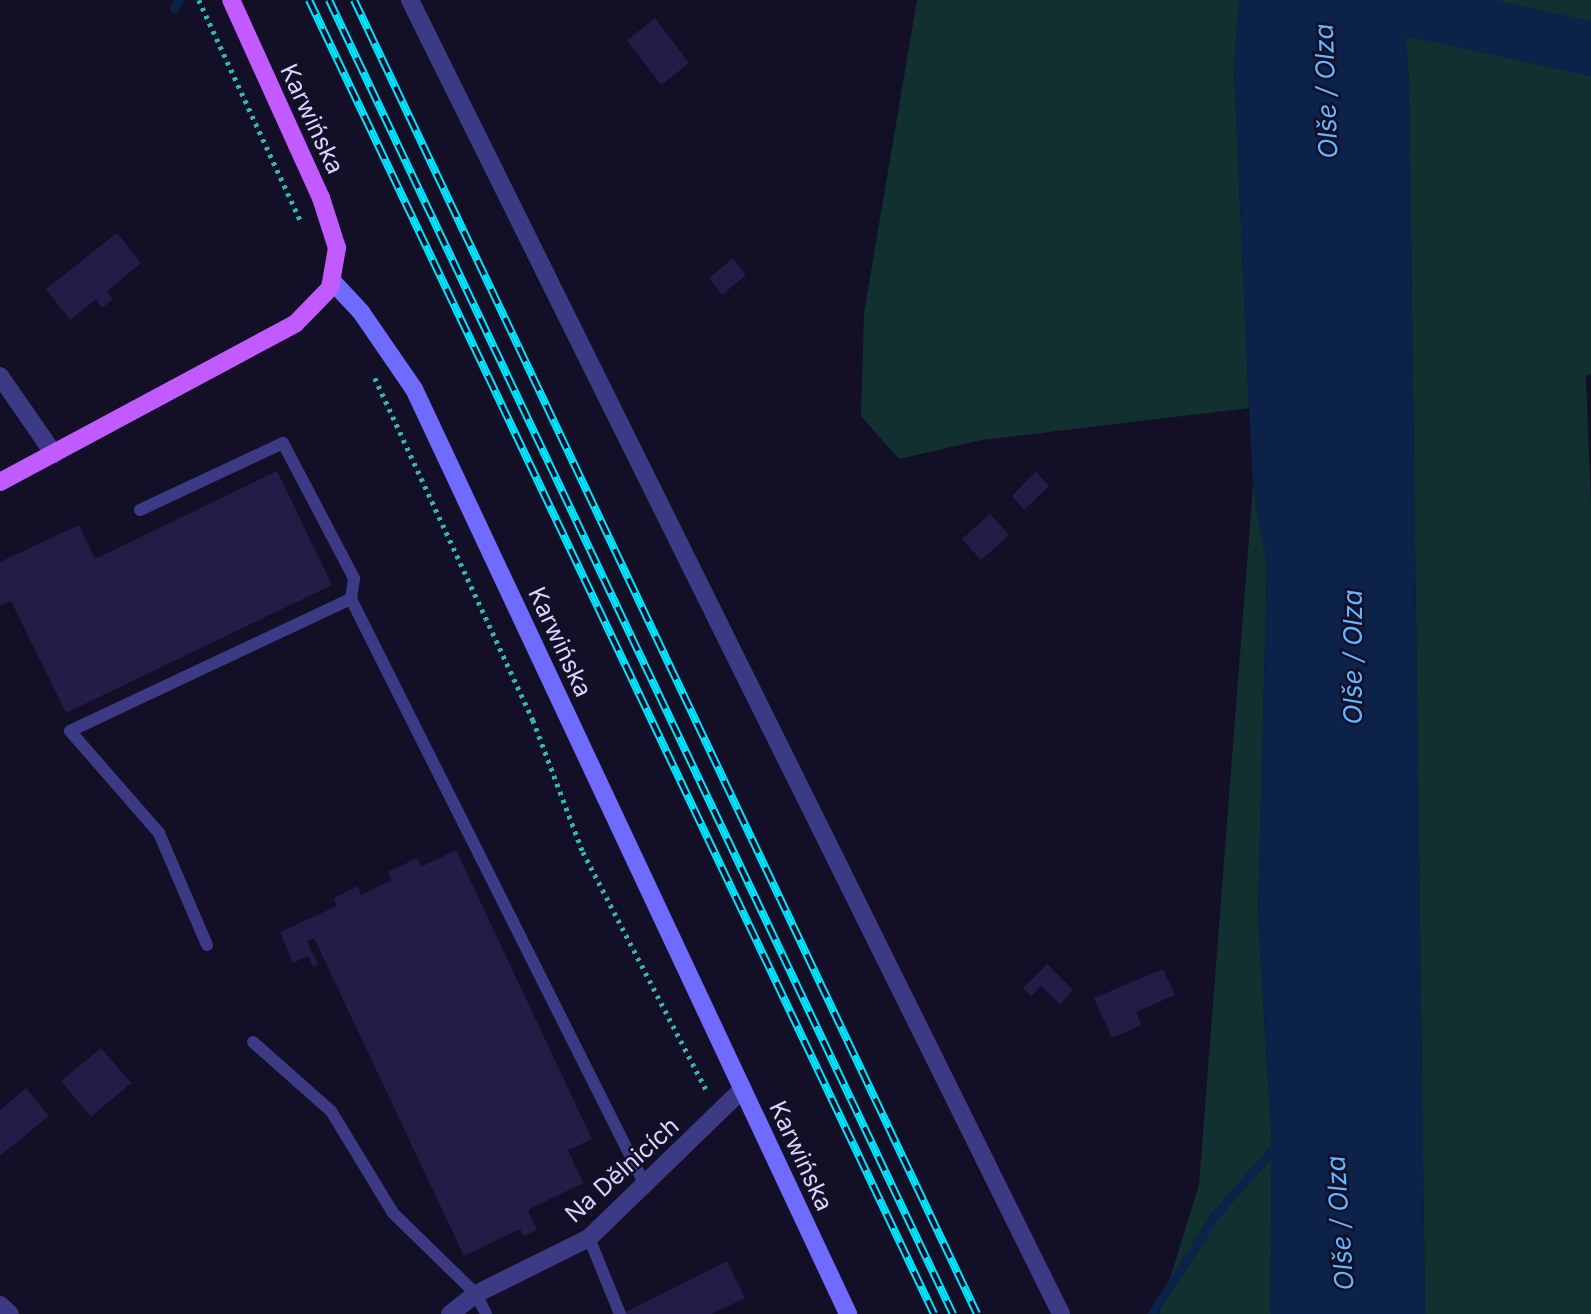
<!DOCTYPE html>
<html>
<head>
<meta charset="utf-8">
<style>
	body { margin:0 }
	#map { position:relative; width:1591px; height:1314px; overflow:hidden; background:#130f26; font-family:Inter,sans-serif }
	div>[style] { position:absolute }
	.green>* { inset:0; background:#12302f }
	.water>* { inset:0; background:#0c2248 }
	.stream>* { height:9px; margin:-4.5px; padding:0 4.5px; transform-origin:4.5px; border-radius:4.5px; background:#0c2248 }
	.river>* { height:54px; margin:-27px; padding:0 27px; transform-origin:27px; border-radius:27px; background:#0c2248 }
	.building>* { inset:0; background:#241b47 }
	.path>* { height:4.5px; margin-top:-2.25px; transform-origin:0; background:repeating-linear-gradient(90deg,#2fb8b0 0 3.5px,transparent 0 8.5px) }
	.service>* { height:12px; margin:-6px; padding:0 6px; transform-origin:6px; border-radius:6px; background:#3d3a85 }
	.minor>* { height:18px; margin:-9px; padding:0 9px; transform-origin:9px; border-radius:9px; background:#3d3a85 }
	.secondary>* { height:18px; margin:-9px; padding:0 9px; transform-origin:9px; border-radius:9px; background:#6f6bff }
	.primary>* { height:18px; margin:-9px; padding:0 9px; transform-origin:9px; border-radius:9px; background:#c25bff }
	.rail>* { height:8px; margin-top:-4px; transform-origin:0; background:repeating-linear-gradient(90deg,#130f26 0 16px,#00e5ff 0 32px); box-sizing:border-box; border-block:2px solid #00e5ff }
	span { translate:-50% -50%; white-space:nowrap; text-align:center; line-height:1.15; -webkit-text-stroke:5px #130f26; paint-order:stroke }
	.street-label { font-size:24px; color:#d9d4ff }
	.water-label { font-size:26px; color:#62b6ff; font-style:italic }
</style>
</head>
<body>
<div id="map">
	<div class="green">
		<div style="clip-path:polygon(917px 0,1239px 0,1234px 68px,1249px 408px,982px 440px,899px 459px,861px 416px,864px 313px)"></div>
		<div style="clip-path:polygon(1402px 0,1591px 0,1591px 374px,1586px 376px,1591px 504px,1591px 1314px,1425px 1314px,1409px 81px)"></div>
		<div style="clip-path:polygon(1253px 485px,1267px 566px,1258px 915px,1272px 1146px,1270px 1314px,1159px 1314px,1199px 1185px)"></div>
	</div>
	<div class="water">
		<div style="clip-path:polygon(1239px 0,1402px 0,1409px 81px,1425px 1314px,1270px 1314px,1272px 1146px,1258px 915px,1267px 566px,1253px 485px,1249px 408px,1234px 68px)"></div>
	</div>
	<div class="stream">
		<div style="left:174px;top:8px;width:9px;rotate:-58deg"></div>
		<div style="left:1152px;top:1314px;width:117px;rotate:-57.5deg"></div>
		<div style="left:1215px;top:1215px;width:101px;rotate:-48.6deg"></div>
	</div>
	<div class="river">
		<div style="left:1331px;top:3px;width:92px;rotate:5.6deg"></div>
		<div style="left:1423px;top:12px;width:172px;rotate:12.4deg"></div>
	</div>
	<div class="building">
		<div style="clip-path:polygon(655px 18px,689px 63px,661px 85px,627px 40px)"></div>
		<div style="clip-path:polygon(117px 233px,141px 263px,107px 291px,113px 299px,102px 308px,96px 299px,70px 320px,46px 289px)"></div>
		<div style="clip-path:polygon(733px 258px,746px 275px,722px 295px,709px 278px)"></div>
		<div style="clip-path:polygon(277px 471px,332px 585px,66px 713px,11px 601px,0 606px,0 562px,79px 525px,95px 559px)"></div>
		<div style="clip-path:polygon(1036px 471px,1049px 486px,1024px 510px,1012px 496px)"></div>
		<div style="clip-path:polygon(990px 514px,1009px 535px,981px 560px,962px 539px)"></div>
		<div style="clip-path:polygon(456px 850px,592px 1139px,568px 1150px,583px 1183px,528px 1210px,537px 1230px,524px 1236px,520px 1229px,464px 1256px,314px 938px,307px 941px,318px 964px,313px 966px,308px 956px,293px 963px,280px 932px,337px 906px,334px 898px,358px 886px,361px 895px,392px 880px,388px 872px,417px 858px,421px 867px)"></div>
		<div style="clip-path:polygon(1047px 964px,1073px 990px,1060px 1004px,1041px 986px,1031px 996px,1023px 988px)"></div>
		<div style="clip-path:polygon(1163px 969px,1175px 995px,1136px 1012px,1141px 1025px,1112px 1038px,1094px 998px)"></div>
		<div style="clip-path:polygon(101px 1048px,131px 1083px,91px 1117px,61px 1081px)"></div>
		<div style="clip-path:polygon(26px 1088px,49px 1116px,0 1156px,0 1110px)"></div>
		<div style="clip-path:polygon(727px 1261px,745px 1298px,712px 1314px,622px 1314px)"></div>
	</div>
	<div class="path">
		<div style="left:199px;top:0;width:244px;rotate:65.3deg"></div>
		<div style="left:375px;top:378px;width:377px;rotate:65.2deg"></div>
		<div style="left:533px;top:720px;width:141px;rotate:69.3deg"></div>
		<div style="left:583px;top:852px;width:271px;rotate:62.6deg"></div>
	</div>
	<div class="service">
		<div style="left:140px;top:510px;width:158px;rotate:-25.1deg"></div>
		<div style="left:283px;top:443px;width:153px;rotate:62.3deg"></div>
		<div style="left:354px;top:578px;width:21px;rotate:98deg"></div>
		<div style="left:207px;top:945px;width:122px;rotate:-113.2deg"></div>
		<div style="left:159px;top:833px;width:135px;rotate:-131.1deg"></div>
		<div style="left:70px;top:731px;width:310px;rotate:-25.2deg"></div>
		<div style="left:351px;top:599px;width:658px;rotate:63.36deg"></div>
		<div style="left:253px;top:1042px;width:104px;rotate:41.5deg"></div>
		<div style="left:331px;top:1111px;width:119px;rotate:58.7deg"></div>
		<div style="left:393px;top:1213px;width:116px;rotate:44.3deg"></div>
		<div style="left:476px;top:1294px;width:22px;rotate:63deg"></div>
		<div style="left:589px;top:1238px;width:82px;rotate:67.8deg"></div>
	</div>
	<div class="minor">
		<div style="left:410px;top:0;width:1466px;rotate:63.64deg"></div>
		<div style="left:0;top:376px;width:95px;rotate:55.3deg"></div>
		<div style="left:0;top:1305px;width:13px;rotate:42deg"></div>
		<div style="left:450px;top:1314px;width:33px;rotate:-38deg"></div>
		<div style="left:476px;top:1294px;width:126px;rotate:-26.4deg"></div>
		<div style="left:589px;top:1238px;width:214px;rotate:-44.1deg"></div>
	</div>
	<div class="secondary">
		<div style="left:333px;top:282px;width:41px;rotate:47deg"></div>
		<div style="left:361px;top:312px;width:93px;rotate:55.5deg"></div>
		<div style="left:414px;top:389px;width:1022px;rotate:64.86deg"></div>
	</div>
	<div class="primary">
		<div style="left:0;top:482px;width:335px;rotate:-28.2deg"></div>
		<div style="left:295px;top:324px;width:50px;rotate:-45.8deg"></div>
		<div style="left:330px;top:288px;width:41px;rotate:-80.1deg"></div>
		<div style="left:337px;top:248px;width:52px;rotate:-107.7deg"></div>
		<div style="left:321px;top:198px;width:217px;rotate:-114.4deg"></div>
	</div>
	<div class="rail">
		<div style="left:309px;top:0;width:1455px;rotate:64.56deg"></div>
		<div style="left:329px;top:0;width:1455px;rotate:64.6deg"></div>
		<div style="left:354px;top:0;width:1454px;rotate:64.63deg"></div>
	</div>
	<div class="street-label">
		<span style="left:312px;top:119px;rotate:65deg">Karwińska</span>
		<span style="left:560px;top:642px;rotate:65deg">Karwińska</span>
		<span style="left:801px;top:1156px;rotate:65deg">Karwińska</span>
		<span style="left:622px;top:1170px;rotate:-42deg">Na Dělnicích</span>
	</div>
	<div class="water-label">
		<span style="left:1326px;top:91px;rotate:-92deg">Olše / Olza</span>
		<span style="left:1353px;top:657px;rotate:-90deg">Olše / Olza</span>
		<span style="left:1340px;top:1223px;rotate:-94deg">Olše / Olza</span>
	</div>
</div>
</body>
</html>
